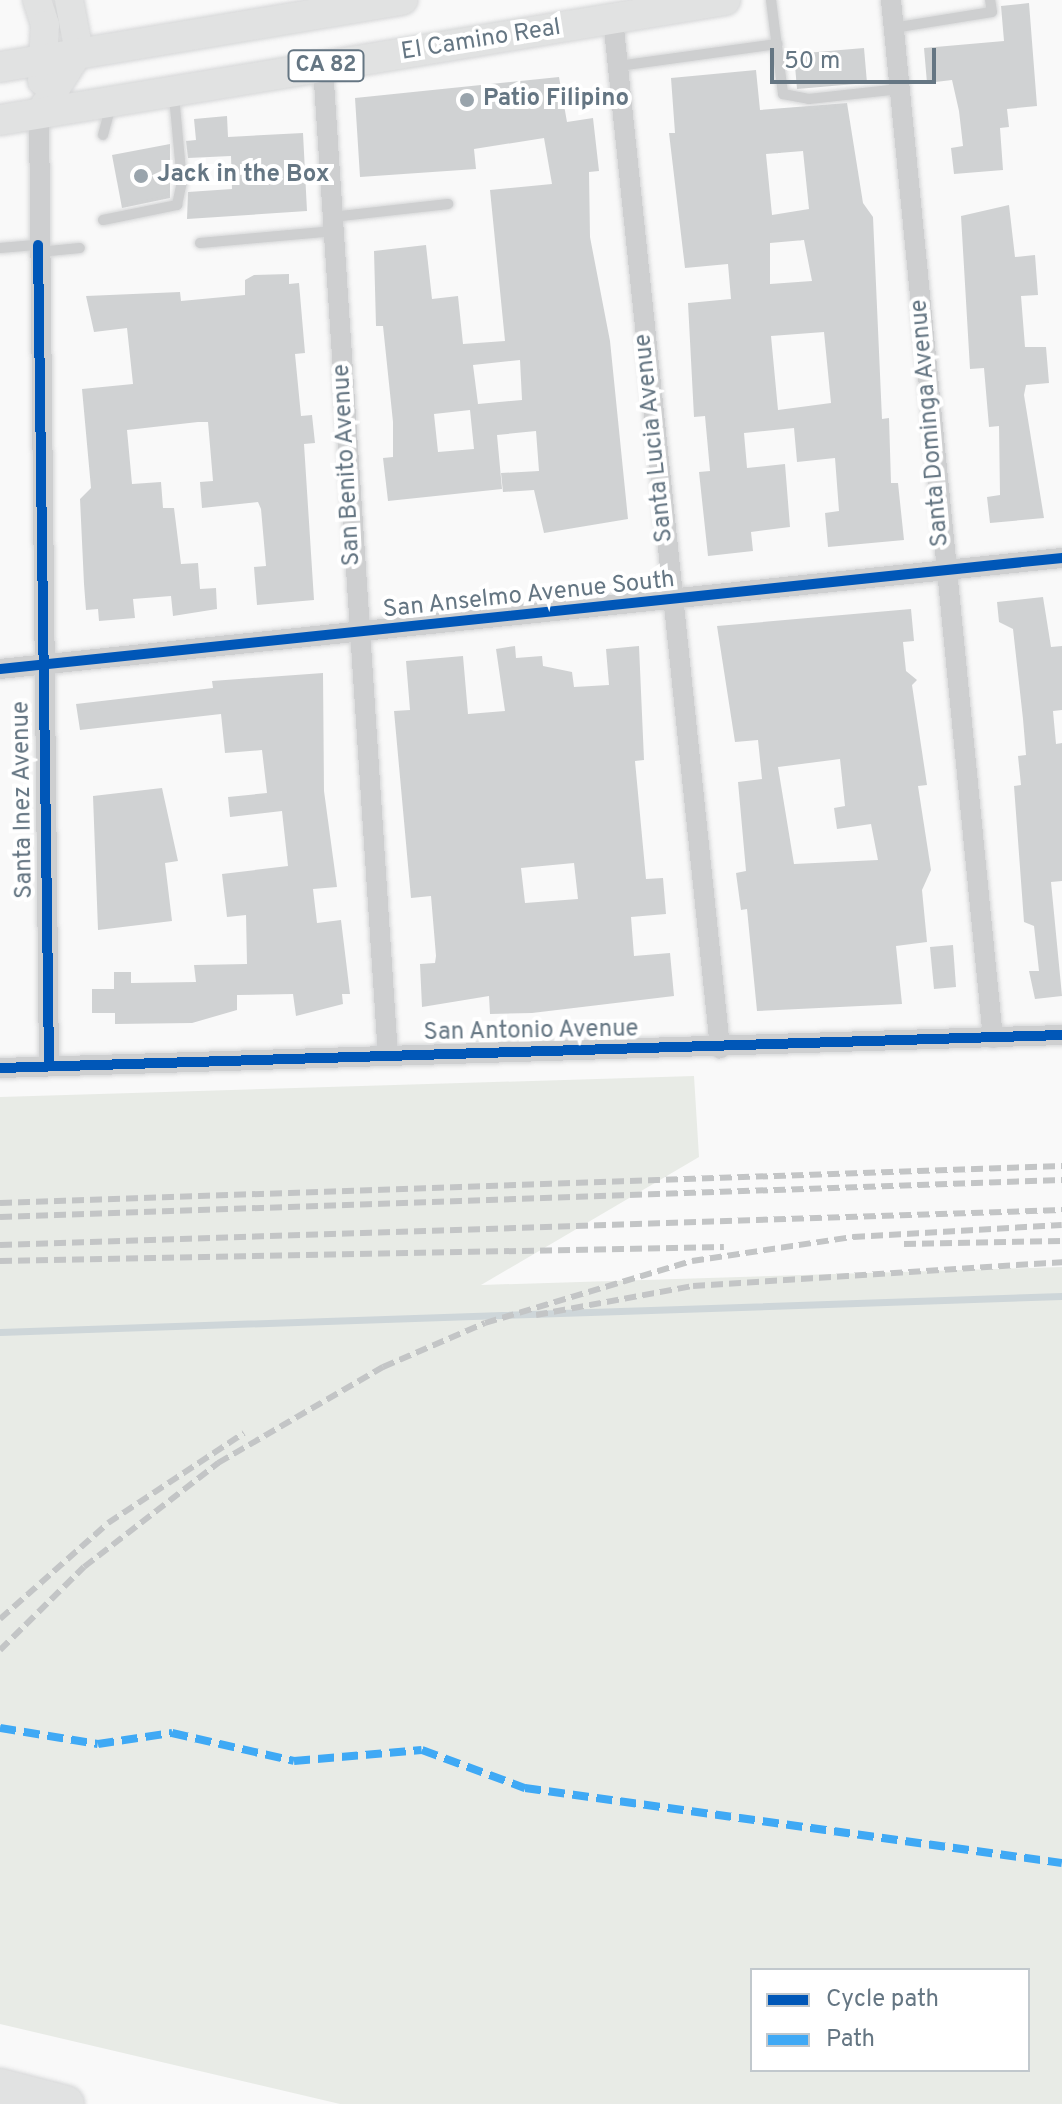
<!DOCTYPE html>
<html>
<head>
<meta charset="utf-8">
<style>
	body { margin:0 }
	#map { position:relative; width:1062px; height:2104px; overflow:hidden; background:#f9f9f9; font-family:Overpass,sans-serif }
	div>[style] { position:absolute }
	.green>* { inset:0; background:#e8ebe6 }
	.stream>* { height:7px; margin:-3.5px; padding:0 3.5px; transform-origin:3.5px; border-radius:3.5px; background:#ced6d9 }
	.building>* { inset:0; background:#d0d2d3 }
	.roads { filter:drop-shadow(0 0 2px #d5d6d7) drop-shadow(0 0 2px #d5d6d7) }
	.service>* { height:10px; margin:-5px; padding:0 5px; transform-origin:5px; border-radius:5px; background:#cecfd0 }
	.minor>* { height:20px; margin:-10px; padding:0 10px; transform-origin:10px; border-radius:10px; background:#cecfd0 }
	.secondary>* { height:28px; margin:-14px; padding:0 14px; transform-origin:14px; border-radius:14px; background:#e1e2e2 }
	.primary>* { height:30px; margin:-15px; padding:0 15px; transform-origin:15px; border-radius:15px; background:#e1e2e2 }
	.motorway>* { height:36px; margin:-18px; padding:0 18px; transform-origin:18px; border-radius:18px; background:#e1e2e2 }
	.rail>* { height:6px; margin-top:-3px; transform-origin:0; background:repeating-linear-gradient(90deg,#c3c5c6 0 12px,transparent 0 18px) }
	.quiet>* { height:8px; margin-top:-4px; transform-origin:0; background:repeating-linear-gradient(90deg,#3fa9f5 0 16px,transparent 0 24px) }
	.cycleway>* { height:10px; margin:-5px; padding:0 5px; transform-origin:5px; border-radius:5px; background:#0057b8 }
	.dots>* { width:22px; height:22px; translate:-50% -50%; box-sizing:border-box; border:4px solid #fff; border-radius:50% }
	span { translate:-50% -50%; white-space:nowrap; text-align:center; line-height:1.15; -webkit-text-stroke:8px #fff; paint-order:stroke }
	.shield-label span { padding:2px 6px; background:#fff; border:2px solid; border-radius:6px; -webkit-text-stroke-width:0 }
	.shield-label { font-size:22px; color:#657683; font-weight:700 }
	.street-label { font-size:24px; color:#657683 }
	.poi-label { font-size:24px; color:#657683; font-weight:700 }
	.left { translate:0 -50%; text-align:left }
	.legend { position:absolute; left:750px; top:1968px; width:280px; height:104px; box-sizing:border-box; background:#fff; border:2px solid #c1c8cd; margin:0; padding:10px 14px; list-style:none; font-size:24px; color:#657683 }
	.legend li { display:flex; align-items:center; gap:16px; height:40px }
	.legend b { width:40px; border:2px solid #c1c8cd }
	.scale { position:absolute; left:770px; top:48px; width:166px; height:36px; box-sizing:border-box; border:4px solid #657683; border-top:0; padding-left:10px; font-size:24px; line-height:28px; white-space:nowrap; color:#657683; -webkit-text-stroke:6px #fff; paint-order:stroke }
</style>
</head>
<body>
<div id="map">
	<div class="green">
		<div style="clip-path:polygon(evenodd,694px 1076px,699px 1157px,481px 1285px,1062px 1267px,1062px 2104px,340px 2104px,0 2024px,0 1097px,694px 1076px,752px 1970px,1028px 1970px,1028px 2070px,752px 2070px,752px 1970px)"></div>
	</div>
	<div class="stream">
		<div style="left:0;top:1332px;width:1063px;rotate:-1.94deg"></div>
	</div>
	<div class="building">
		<div style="clip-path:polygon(1029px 3px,1037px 106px,1007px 109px,1009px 127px,1000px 128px,1003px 170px,954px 174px,951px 148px,963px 146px,959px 111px,952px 80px,927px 83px,924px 48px,1004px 41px,1001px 6px)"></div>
		<div style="clip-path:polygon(864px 48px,867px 83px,797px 89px,794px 54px)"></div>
		<div style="clip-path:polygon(evenodd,756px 70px,760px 110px,847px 103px,863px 203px,873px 217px,882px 419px,889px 418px,891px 483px,898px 483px,904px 540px,828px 547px,825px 513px,839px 511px,835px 458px,797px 462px,794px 428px,744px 433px,747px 468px,785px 464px,790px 527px,751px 532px,753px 551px,708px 556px,699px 472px,710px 471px,705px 416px,694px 417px,688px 303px,731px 299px,728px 264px,685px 268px,669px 133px,675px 133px,671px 78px,756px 70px,803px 151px,809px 209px,772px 215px,766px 154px,803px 151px,756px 70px,804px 240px,812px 281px,770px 284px,770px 243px,804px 240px,756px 70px,824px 332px,831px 403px,778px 410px,771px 336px,824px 332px)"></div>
		<div style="clip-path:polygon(evenodd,559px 77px,567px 122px,593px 118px,599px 171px,589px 172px,590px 237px,610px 341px,628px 519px,544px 533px,534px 490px,503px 492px,501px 473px,539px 471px,536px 431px,497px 435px,502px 489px,388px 501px,383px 458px,393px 457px,393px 422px,383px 326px,376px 326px,374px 251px,426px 245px,432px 299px,458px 296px,463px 344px,505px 341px,490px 190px,552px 184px,544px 138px,474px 149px,476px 169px,360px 177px,355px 98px,559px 77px,520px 360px,522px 400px,478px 404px,473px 365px,520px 360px,559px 77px,470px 410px,474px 449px,438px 452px,434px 414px,470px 410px)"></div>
		<div style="clip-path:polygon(227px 116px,228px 137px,303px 133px,307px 211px,187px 219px,188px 192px,232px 189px,231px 156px,188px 158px,186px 141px,196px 140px,194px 119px)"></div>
		<div style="clip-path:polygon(170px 144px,170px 198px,122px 208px,112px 155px)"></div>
		<div style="clip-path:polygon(1009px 205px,1015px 257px,1035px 255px,1038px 295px,1021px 296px,1025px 347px,1046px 347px,1049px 383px,1026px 385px,1024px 395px,1044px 518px,990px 523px,987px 497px,1000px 495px,999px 426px,989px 427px,984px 368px,970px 369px,961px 216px)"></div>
		<div style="clip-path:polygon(289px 274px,289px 284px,299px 283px,305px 353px,295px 354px,301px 416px,312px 415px,315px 443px,304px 444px,314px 600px,257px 605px,254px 567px,266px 566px,261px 509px,258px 502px,202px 508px,200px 482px,213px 481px,208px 422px,198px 422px,127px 430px,132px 484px,161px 482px,163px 508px,174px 508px,181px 564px,198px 563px,200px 589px,216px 588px,217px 609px,173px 616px,171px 596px,133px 599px,135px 618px,99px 621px,98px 609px,86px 610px,84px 584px,80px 499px,91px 488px,82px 389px,133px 384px,127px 328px,94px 332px,86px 296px,180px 292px,181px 301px,245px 295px,245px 280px,254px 275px)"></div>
		<div style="clip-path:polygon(1043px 597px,1051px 647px,1062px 646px,1062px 710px,1053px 711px,1056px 744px,1062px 743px,1062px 881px,1051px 882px,1062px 996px,1035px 999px,1029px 971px,1039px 971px,1034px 926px,1024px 922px,1014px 786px,1021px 785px,1018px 756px,1026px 755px,1023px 719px,1013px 629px,999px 622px,997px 602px)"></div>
		<div style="clip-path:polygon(evenodd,911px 609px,914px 641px,903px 642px,906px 671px,917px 680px,912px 685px,927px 785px,918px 786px,931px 870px,922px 890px,927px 942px,896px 946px,902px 1004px,757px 1011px,747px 909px,741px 910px,736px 873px,746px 871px,738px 782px,762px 779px,758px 740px,735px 742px,717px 626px,911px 609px,840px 759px,845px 806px,834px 808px,837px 829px,871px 824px,878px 860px,794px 864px,778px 767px,840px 759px)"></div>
		<div style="clip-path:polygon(evenodd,515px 646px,516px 658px,542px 656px,543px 666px,572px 672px,574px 687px,609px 685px,606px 649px,639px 646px,644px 760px,635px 761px,646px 879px,663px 878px,666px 914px,631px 917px,634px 956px,670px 953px,674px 996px,532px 1013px,490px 1014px,489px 996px,422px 1007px,420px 964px,435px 963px,436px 956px,431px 896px,411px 898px,394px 711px,410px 710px,406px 661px,463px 656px,468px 714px,505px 711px,496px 649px,515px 646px,574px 863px,578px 899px,525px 903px,521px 868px,574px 863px)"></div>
		<div style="clip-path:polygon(323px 673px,324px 791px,337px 887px,313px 889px,317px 923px,341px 920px,350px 994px,342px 994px,343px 1004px,296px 1016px,293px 994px,237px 995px,237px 1010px,192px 1023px,115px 1024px,115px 1013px,92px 1013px,92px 989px,114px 989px,114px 972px,131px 972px,131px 983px,196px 982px,194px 965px,247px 964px,246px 915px,227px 917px,222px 874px,288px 866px,282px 811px,230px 817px,228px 797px,267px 793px,262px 750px,225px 753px,221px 714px,80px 730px,76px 704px,213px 688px,212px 681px)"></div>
		<div style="clip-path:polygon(162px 788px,178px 861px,165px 863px,172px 921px,98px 930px,93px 796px)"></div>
		<div style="clip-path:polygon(953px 945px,956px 987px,934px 989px,930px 947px)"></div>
	</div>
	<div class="roads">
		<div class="service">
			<div style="left:771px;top:0;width:95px;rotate:82.7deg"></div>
			<div style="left:783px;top:94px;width:26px;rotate:11deg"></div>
			<div style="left:809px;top:99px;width:91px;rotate:-6.3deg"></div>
			<div style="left:893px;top:28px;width:100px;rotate:-9.2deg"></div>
			<div style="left:992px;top:12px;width:12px;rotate:-99deg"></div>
			<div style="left:618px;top:66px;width:161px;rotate:-7.9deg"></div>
			<div style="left:103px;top:135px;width:30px;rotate:-75deg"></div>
			<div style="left:332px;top:217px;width:117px;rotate:-6.4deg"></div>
			<div style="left:103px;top:220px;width:76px;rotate:-11.5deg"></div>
			<div style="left:177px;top:205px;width:24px;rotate:-78deg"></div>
			<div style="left:182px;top:182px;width:86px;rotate:-95.3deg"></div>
			<div style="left:200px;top:243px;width:135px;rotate:-5.1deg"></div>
			<div style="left:0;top:248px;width:38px;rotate:-5deg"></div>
			<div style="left:39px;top:252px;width:41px;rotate:-5.6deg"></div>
		</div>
		<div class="minor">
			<div style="left:891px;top:0;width:1043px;rotate:84.39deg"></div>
			<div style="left:613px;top:19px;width:1035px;rotate:84.06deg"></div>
			<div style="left:323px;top:67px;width:990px;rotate:86.24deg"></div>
			<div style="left:39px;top:114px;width:952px;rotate:89.4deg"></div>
			<div style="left:0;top:669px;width:1068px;rotate:-5.97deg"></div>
			<div style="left:0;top:1068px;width:1063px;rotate:-1.78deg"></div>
		</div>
		<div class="secondary">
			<div style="left:37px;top:0;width:26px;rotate:72deg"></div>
			<div style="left:45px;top:25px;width:56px;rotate:93.1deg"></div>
			<div style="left:39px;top:114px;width:74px;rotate:-57.2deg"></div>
			<div style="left:79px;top:52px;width:53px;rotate:-100.9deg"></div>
		</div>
		<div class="primary">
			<div style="left:0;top:67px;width:408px;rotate:-9.5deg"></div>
			<div style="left:0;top:120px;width:735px;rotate:-9.4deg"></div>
		</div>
		<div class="motorway">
			<div style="left:0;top:2087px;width:68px;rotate:14.4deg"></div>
		</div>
	</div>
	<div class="rail">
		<div style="left:0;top:1203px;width:1063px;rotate:-2deg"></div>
		<div style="left:0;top:1217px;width:1063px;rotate:-2deg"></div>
		<div style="left:904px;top:1244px;width:158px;rotate:-1.1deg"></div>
		<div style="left:0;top:1245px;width:1063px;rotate:-1.89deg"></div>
		<div style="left:0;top:1261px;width:724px;rotate:-1.11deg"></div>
		<div style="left:536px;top:1315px;width:160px;rotate:-10.5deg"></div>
		<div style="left:693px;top:1286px;width:370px;rotate:-3.7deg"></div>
		<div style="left:0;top:1619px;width:144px;rotate:-41.6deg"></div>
		<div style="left:108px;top:1523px;width:163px;rotate:-33.5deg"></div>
		<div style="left:0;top:1650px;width:118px;rotate:-44.7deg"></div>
		<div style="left:84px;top:1567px;width:170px;rotate:-37.8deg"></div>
		<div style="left:218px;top:1463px;width:191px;rotate:-30.2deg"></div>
		<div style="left:383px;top:1367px;width:111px;rotate:-23.3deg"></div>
		<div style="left:485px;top:1323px;width:216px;rotate:-16.7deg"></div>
		<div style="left:692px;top:1261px;width:163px;rotate:-8.5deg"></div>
		<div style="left:853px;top:1237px;width:209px;rotate:-3.3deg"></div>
	</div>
	<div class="quiet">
		<div style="left:0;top:1728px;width:99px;rotate:9.3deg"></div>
		<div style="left:98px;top:1744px;width:75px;rotate:-8.5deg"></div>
		<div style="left:172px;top:1733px;width:125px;rotate:12.9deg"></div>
		<div style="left:294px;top:1761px;width:128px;rotate:-4.9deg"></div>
		<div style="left:422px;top:1750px;width:110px;rotate:20.3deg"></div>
		<div style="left:525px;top:1788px;width:542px;rotate:7.95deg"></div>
	</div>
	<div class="cycleway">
		<div style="left:38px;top:245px;width:821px;rotate:89.23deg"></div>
		<div style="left:0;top:669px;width:1068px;rotate:-5.97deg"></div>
		<div style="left:0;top:1068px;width:1063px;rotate:-1.78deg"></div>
	</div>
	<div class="dots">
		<div style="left:467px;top:100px;background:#99a4ac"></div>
		<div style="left:141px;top:176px;background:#99a4ac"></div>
	</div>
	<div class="shield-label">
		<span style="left:326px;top:66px">CA 82</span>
	</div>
	<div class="street-label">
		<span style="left:481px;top:41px;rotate:-9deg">El Camino Real</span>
		<span style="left:931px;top:423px;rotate:-95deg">Santa Dominga Avenue</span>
		<span style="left:655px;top:438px;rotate:-96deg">Santa Lucia Avenue</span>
		<span style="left:348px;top:465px;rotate:-93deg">San Benito Avenue</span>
		<span style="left:529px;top:596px;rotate:-6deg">San Anselmo Avenue South</span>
		<span style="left:24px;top:800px;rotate:-91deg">Santa Inez Avenue</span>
		<span style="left:531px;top:1032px;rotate:-1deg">San Antonio Avenue</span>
	</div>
	<div class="poi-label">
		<span class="left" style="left:483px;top:100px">Patio Filipino</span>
		<span class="left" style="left:157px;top:176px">Jack in the Box</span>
	</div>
	<ul class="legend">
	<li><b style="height:10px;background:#0057b8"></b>Cycle path</li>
	<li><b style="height:10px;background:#3fa9f5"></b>Path</li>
	</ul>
	<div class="scale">50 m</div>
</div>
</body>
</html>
